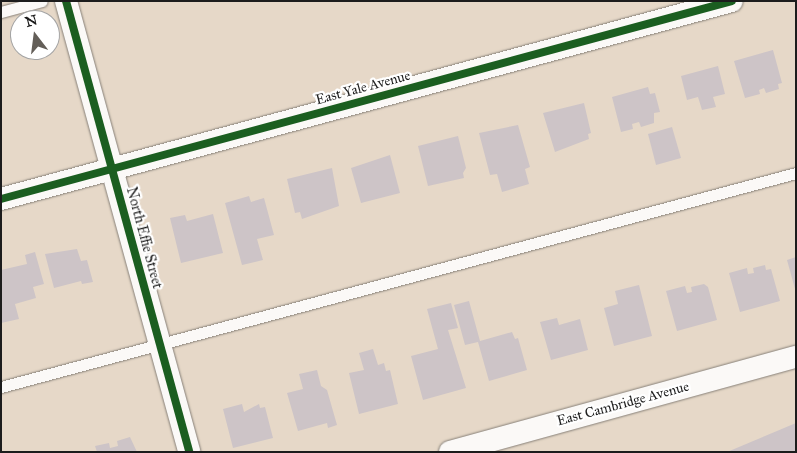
<!DOCTYPE html>
<html>
<head>
<meta charset="utf-8">
<style>
	body { margin:0 }
	#map { position:relative; width:797px; height:453px; overflow:hidden; background:#e6d8c8; font-family:"IM FELL Great Primer",serif }
	div>[style] { position:absolute }
	.building>* { inset:0; background:#cdc4c7 }
	.roads { filter:drop-shadow(0 0 1px #878078) drop-shadow(0 0 1px #878078) }
	.lane>* { height:11px; margin:-5.5px; padding:0 5.5px; transform-origin:5.5px; border-radius:5.5px; background:#fbf9f7 }
	.street>* { height:22px; margin:-11px; padding:0 11px; transform-origin:11px; border-radius:11px; background:#fbf9f7 }
	.cycleway>* { height:8px; margin:-4px; padding:0 4px; transform-origin:4px; border-radius:4px; background:#1b5e20 }
	span { translate:-50% -50%; white-space:nowrap; text-align:center; line-height:1.15; -webkit-text-stroke:4.5px #fff; paint-order:stroke }
	.street-label { font-size:14px; color:#1c1c1c }
	.frame { position:absolute; inset:0; border:2px solid #1c1c1c; pointer-events:none }
	.north { position:absolute; left:10px; top:10px; width:50px; height:50px; box-sizing:border-box; background:#fff; border:1px solid #a4a4a4; border-radius:50%; rotate:345deg; font-size:14px; font-weight:700; line-height:20px; text-align:center; color:#1c1c1c }
	.north::after { content:''; display:block; margin:auto; width:18px; height:22px; background:#635e58; clip-path:polygon(50% 0,100% 100%,50% 72%,0 100%) }
</style>
</head>
<body>
<div id="map">
	<div class="building">
		<div style="clip-path:polygon(773px 50px,782px 83px,778px 84px,779px 89px,766px 93px,764px 88px,759px 90px,760px 94px,745px 98px,734px 61px)"></div>
		<div style="clip-path:polygon(718px 66px,725px 94px,713px 97px,716px 107px,702px 110px,698px 97px,687px 100px,681px 76px)"></div>
		<div style="clip-path:polygon(648px 87px,650px 94px,655px 93px,660px 112px,654px 113px,654px 123px,641px 127px,639px 122px,632px 124px,633px 129px,621px 132px,612px 97px)"></div>
		<div style="clip-path:polygon(584px 103px,591px 133px,588px 134px,589px 139px,555px 152px,543px 113px)"></div>
		<div style="clip-path:polygon(518px 125px,530px 167px,525px 169px,529px 184px,502px 192px,497px 174px,490px 175px,479px 133px)"></div>
		<div style="clip-path:polygon(672px 127px,681px 158px,656px 165px,648px 134px)"></div>
		<div style="clip-path:polygon(458px 136px,466px 168px,463px 173px,464px 178px,428px 186px,418px 146px)"></div>
		<div style="clip-path:polygon(390px 155px,400px 193px,361px 203px,351px 168px)"></div>
		<div style="clip-path:polygon(332px 168px,339px 206px,302px 219px,300px 212px,295px 213px,287px 179px)"></div>
		<div style="clip-path:polygon(249px 196px,251px 202px,264px 198px,274px 235px,257px 239px,263px 260px,242px 265px,225px 203px)"></div>
		<div style="clip-path:polygon(213px 214px,223px 253px,181px 263px,170px 218px,185px 215px,187px 221px)"></div>
		<div style="clip-path:polygon(77px 249px,81px 261px,87px 260px,93px 282px,82px 284px,81px 281px,54px 288px,45px 254px)"></div>
		<div style="clip-path:polygon(35px 252px,44px 284px,33px 287px,36px 298px,15px 304px,19px 319px,1px 323px,1px 270px,27px 264px,25px 255px)"></div>
		<div style="clip-path:polygon(796px 257px,796px 289px,795px 289px,787px 260px)"></div>
		<div style="clip-path:polygon(765px 265px,766px 270px,771px 269px,780px 301px,740px 312px,729px 273px,747px 268px,748px 274px,754px 273px,753px 268px)"></div>
		<div style="clip-path:polygon(704px 284px,708px 287px,717px 320px,677px 331px,666px 291px,685px 286px,687px 293px,692px 292px,691px 287px)"></div>
		<div style="clip-path:polygon(639px 285px,652px 336px,614px 346px,604px 308px,618px 304px,615px 291px)"></div>
		<div style="clip-path:polygon(469px 301px,480px 341px,512px 332px,515px 339px,518px 338px,527px 370px,489px 381px,478px 342px,465px 345px,454px 305px)"></div>
		<div style="clip-path:polygon(451px 303px,458px 328px,448px 330px,466px 388px,423px 400px,411px 356px,438px 349px,427px 309px)"></div>
		<div style="clip-path:polygon(557px 318px,559px 325px,580px 319px,588px 350px,551px 360px,540px 322px)"></div>
		<div style="clip-path:polygon(373px 349px,378px 365px,384px 363px,386px 371px,390px 370px,398px 404px,359px 414px,349px 373px,364px 370px,359px 353px)"></div>
		<div style="clip-path:polygon(317px 370px,321px 386px,327px 390px,337px 425px,328px 428px,327px 423px,298px 431px,287px 393px,303px 389px,299px 374px)"></div>
		<div style="clip-path:polygon(242px 404px,244px 412px,259px 404px,260px 408px,265px 407px,273px 438px,233px 448px,223px 409px)"></div>
		<div style="clip-path:polygon(796px 423px,796px 452px,727px 452px)"></div>
		<div style="clip-path:polygon(130px 437px,137px 452px,97px 452px,95px 446px,109px 443px,110px 448px,118px 446px,117px 441px)"></div>
	</div>
	<div class="roads">
		<div class="lane">
			<div style="left:1px;top:12px;width:42px;rotate:-15deg"></div>
			<div style="left:1px;top:387px;width:823px;rotate:-15.07deg"></div>
		</div>
		<div class="street">
			<div style="left:66px;top:1px;width:467px;rotate:74.7deg"></div>
			<div style="left:1px;top:199px;width:757px;rotate:-15.16deg"></div>
			<div style="left:450px;top:452px;width:359px;rotate:-15.4deg"></div>
		</div>
	</div>
	<div class="cycleway">
		<div style="left:66px;top:1px;width:467px;rotate:74.7deg"></div>
		<div style="left:1px;top:199px;width:757px;rotate:-15.16deg"></div>
	</div>
	<div class="street-label">
		<span style="left:363px;top:88px;rotate:-15deg">East Yale Avenue</span>
		<span style="left:144px;top:238px;rotate:75deg">North Effie Street</span>
		<span style="left:623px;top:404px;rotate:-15deg">East Cambridge Avenue</span>
	</div>
	<div class="frame"></div>
	<div class="north">N</div>
</div>
</body>
</html>
